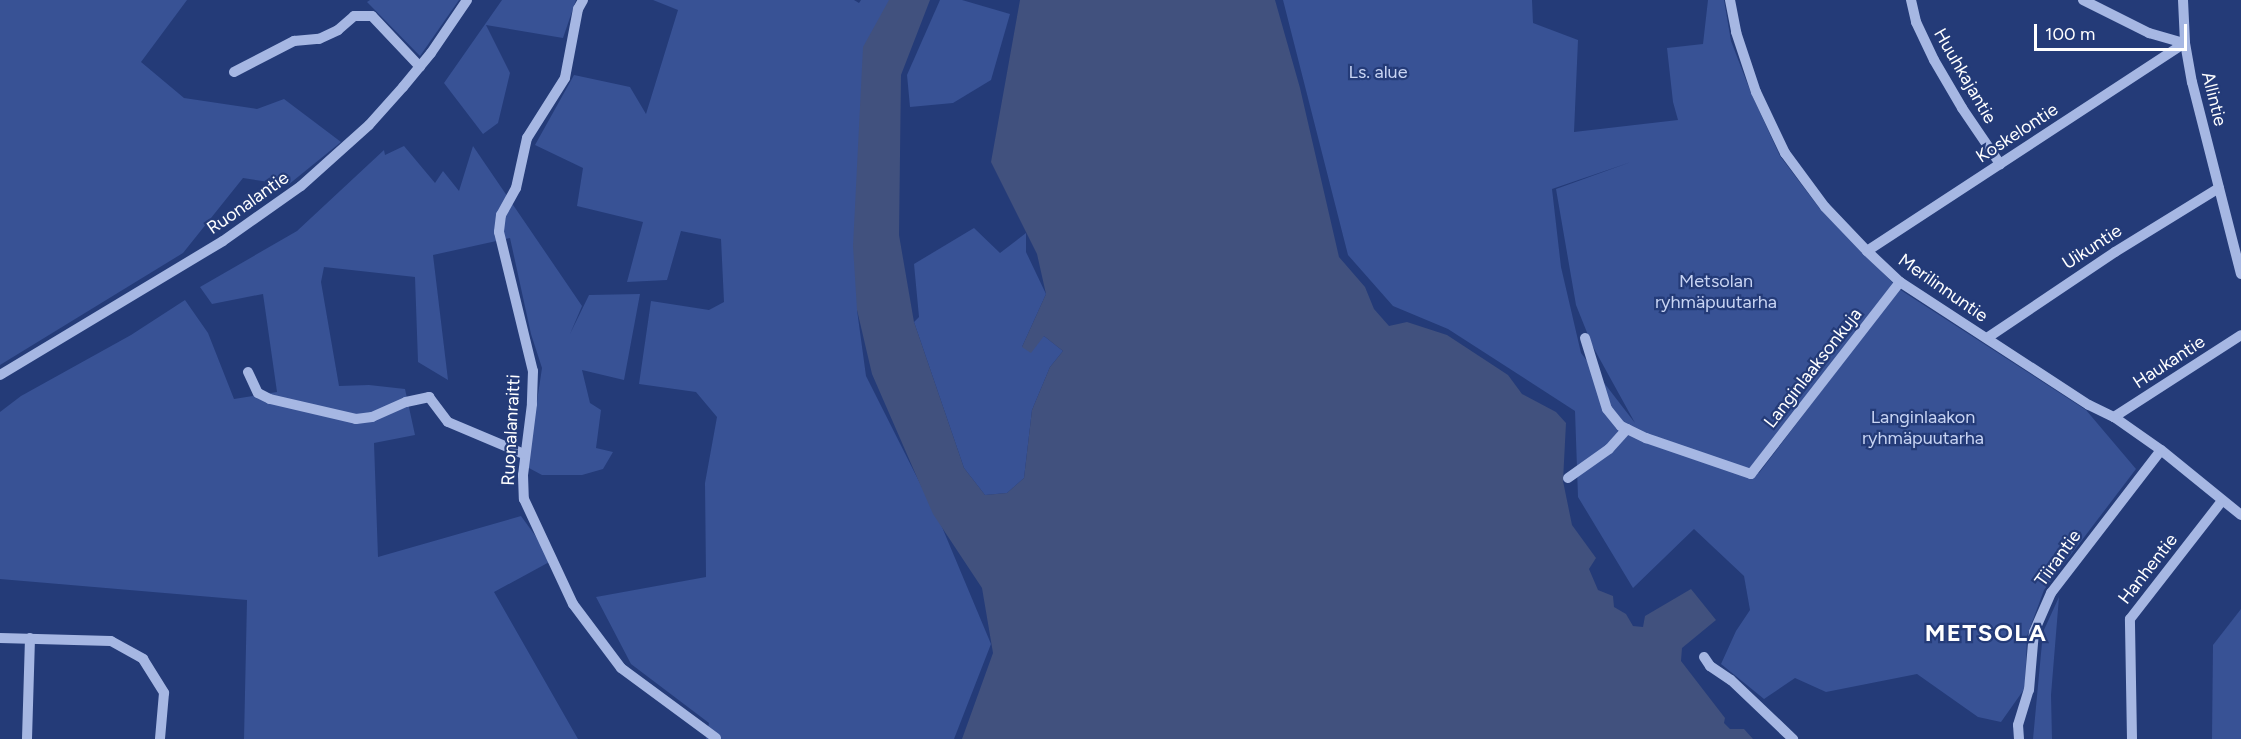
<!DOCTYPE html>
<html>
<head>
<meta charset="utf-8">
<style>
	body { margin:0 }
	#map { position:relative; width:2241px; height:739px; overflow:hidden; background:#243b78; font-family:Figtree,sans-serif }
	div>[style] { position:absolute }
	.green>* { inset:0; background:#385295 }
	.water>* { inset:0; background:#41517e }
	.minor>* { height:10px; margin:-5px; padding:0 5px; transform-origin:5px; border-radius:5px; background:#a6b7e3 }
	span { translate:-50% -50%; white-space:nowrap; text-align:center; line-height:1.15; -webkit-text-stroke:4.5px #243b78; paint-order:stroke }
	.park-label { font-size:18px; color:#c8d4f3 }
	.street-label { font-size:18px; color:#fff }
	.district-label { font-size:24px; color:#fff; font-weight:700; letter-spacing:1.5px }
	.scale { position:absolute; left:2034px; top:24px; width:153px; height:27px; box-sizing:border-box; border:3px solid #fff; border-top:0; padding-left:8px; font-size:18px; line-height:21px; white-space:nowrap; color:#fff; -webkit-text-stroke:4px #243b78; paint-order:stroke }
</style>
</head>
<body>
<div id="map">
	<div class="green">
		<div style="clip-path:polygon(0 0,187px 0,141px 62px,184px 98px,257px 109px,284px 99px,341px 142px,288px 185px,243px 178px,183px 253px,0 365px)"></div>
		<div style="clip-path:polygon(370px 0,459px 0,420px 56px,367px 2px)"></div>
		<div style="clip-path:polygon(502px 0,576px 0,563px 38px,486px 25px,510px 73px,498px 123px,483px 134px,444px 83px)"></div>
		<div style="clip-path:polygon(653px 0,854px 0,859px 3px,861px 0,890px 0,857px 310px,866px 376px,942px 527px,991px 644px,954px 739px,706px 739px,709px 723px,631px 664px,596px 597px,706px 577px,705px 483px,717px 417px,696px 392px,639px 384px,651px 301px,709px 310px,724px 302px,721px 239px,681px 231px,667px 280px,627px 282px,643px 222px,577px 206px,583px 168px,535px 145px,574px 75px,630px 87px,646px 114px,678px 10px)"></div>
		<div style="clip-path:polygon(940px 0,962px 0,1010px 14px,991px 80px,953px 103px,910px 107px,907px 75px)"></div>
		<div style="clip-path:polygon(evenodd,1283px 0,1532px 0,1533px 23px,1578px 40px,1574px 132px,1678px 120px,1673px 102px,1667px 48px,1703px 44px,1708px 0,1724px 0,1731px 41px,1751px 93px,1780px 156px,1820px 209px,1894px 284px,1749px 469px,1759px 473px,1899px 289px,2086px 410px,2136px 469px,2044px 590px,2027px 636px,2025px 688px,2001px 722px,1978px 717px,1917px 674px,1826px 692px,1795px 678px,1764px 699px,1721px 664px,1736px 631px,1750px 610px,1744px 576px,1694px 529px,1633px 588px,1578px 497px,1575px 411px,1448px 329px,1393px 306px,1348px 255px,1283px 0,1631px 162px,1556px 189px,1576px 305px,1592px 345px,1635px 423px,1581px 353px,1561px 267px,1552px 189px,1631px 162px)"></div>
		<div style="clip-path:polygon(404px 146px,435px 183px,443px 171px,459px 191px,473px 146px,582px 306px,570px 334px,589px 295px,640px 294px,624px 380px,582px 370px,590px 403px,601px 410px,596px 448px,613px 452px,603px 469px,582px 475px,542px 475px,527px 467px,542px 368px,531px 334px,510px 238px,433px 255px,448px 380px,418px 362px,415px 277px,324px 267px,321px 282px,339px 386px,369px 385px,405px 389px,415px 435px,374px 443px,378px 557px,521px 516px,553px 560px,494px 592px,578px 739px,244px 739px,247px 600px,0 579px,0 412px,21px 396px,131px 335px,185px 300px,208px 333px,234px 399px,277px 392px,263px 294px,212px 304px,200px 287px,297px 231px,384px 150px,385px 155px)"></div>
		<div style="clip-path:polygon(974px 228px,1000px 253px,1026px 233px,1026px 252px,1046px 294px,1022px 347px,1044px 336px,1063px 351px,1050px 367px,1032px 410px,1024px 478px,1007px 493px,985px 495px,964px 468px,914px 322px,919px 317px,914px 264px)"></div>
		<div style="clip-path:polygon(2059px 597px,2051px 695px,2052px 739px,2033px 739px,2043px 632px)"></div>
		<div style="clip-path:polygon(2241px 609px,2241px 739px,2212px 739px,2213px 645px)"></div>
	</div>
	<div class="water">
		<div style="clip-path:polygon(889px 0,930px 0,901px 75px,899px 235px,914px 322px,964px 468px,985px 495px,1007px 493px,1024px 478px,1032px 410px,1050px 367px,1063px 351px,1044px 336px,1031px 353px,1022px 347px,1046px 294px,1037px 254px,991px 162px,1020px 0,1275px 0,1300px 88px,1339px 257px,1365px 287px,1374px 309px,1389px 326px,1407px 322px,1447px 335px,1508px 375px,1522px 394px,1556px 412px,1566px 423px,1563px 481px,1572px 525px,1596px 558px,1589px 569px,1598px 590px,1613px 596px,1614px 607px,1626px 614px,1633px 626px,1643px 627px,1645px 616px,1691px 589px,1716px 620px,1682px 648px,1681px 661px,1725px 718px,1724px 723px,1730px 729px,1744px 729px,1753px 739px,962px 739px,993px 653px,982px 588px,933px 514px,872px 374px,857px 310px,853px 246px,863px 47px)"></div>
	</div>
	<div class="minor">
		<div style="left:583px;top:0;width:10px;rotate:119deg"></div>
		<div style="left:578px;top:9px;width:70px;rotate:100.7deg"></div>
		<div style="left:565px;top:78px;width:71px;rotate:122.3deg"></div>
		<div style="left:527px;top:138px;width:51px;rotate:102.4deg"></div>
		<div style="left:516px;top:188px;width:31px;rotate:119deg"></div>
		<div style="left:501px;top:215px;width:17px;rotate:97deg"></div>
		<div style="left:499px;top:232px;width:143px;rotate:76.3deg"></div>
		<div style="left:533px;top:371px;width:33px;rotate:92deg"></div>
		<div style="left:532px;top:404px;width:72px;rotate:97.2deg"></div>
		<div style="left:523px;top:475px;width:24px;rotate:88deg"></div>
		<div style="left:524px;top:499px;width:116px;rotate:65deg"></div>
		<div style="left:573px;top:604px;width:80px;rotate:53.1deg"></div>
		<div style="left:621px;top:668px;width:118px;rotate:36.4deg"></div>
		<div style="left:1730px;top:0;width:33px;rotate:79deg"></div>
		<div style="left:1736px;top:32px;width:63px;rotate:71.6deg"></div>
		<div style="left:1756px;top:92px;width:68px;rotate:64.6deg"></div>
		<div style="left:1785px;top:153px;width:67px;rotate:53.5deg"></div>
		<div style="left:1825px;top:207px;width:61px;rotate:46.3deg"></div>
		<div style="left:1867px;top:251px;width:45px;rotate:43.2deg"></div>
		<div style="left:1900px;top:282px;width:225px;rotate:33.1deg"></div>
		<div style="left:2089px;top:405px;width:28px;rotate:26deg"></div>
		<div style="left:2114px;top:417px;width:57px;rotate:35.1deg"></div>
		<div style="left:2161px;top:450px;width:103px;rotate:39.1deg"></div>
		<div style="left:1911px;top:0;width:23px;rotate:77deg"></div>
		<div style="left:1916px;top:22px;width:42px;rotate:64.7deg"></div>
		<div style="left:1934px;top:60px;width:56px;rotate:59.7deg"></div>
		<div style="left:1962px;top:108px;width:68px;rotate:55.8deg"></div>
		<div style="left:2083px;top:0;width:74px;rotate:26.6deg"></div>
		<div style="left:2149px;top:33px;width:37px;rotate:16deg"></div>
		<div style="left:2183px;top:0;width:43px;rotate:87.3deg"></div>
		<div style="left:2185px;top:43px;width:40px;rotate:80deg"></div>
		<div style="left:2192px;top:82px;width:198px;rotate:75.7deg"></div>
		<div style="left:234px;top:72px;width:68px;rotate:-27.3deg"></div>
		<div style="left:294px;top:41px;width:25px;rotate:-5deg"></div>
		<div style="left:319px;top:39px;width:21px;rotate:-25deg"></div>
		<div style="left:338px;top:30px;width:21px;rotate:-41deg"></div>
		<div style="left:354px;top:16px;width:18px"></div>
		<div style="left:372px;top:16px;width:70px;rotate:46.7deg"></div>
		<div style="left:1867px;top:251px;width:380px;rotate:-33.2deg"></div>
		<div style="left:1585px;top:338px;width:74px;rotate:72.8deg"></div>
		<div style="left:1607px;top:409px;width:22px;rotate:51deg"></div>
		<div style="left:1621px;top:426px;width:28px;rotate:26deg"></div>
		<div style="left:1646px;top:438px;width:111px;rotate:18.9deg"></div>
		<div style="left:1751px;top:474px;width:243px;rotate:-52.2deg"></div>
		<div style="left:1987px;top:338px;width:154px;rotate:-33.9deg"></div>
		<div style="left:2115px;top:252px;width:122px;rotate:-31.6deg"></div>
		<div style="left:248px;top:372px;width:23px;rotate:65deg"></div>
		<div style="left:258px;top:393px;width:13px;rotate:27deg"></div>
		<div style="left:270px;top:399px;width:88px;rotate:13.1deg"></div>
		<div style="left:356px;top:419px;width:16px;rotate:-7deg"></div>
		<div style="left:372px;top:417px;width:37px;rotate:-24deg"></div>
		<div style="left:406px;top:402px;width:24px;rotate:-12deg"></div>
		<div style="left:429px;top:397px;width:31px;rotate:53deg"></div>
		<div style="left:448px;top:422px;width:82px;rotate:22.8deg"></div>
		<div style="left:0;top:375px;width:260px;rotate:-31deg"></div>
		<div style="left:223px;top:241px;width:95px;rotate:-35.2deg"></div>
		<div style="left:301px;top:186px;width:91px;rotate:-41.9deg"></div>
		<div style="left:369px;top:125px;width:51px;rotate:-48.2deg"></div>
		<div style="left:403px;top:87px;width:44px;rotate:-50.5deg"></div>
		<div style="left:431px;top:53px;width:64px;rotate:-55.8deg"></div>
		<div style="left:2114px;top:417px;width:151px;rotate:-32.8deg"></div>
		<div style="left:1568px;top:478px;width:50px;rotate:-35.3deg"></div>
		<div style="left:1609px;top:449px;width:27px;rotate:-48deg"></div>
		<div style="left:0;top:638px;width:111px;rotate:1.5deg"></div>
		<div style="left:111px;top:641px;width:37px;rotate:29deg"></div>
		<div style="left:143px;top:659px;width:40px;rotate:58deg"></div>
		<div style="left:164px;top:693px;width:46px;rotate:95deg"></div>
		<div style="left:1704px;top:657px;width:11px;rotate:56deg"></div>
		<div style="left:1710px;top:666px;width:25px;rotate:34deg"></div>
		<div style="left:1731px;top:680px;width:86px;rotate:43.6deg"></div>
		<div style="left:27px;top:739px;width:101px;rotate:-88.3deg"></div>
		<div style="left:2019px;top:739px;width:14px;rotate:-94deg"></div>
		<div style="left:2018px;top:725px;width:37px;rotate:-73deg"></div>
		<div style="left:2029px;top:690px;width:58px;rotate:-85.1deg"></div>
		<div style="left:2034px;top:632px;width:43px;rotate:-66.4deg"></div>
		<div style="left:2051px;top:593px;width:180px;rotate:-52.4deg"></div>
		<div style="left:2132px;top:739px;width:120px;rotate:-91deg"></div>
		<div style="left:2130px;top:619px;width:150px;rotate:-52.1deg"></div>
	</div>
	<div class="park-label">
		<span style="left:1378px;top:72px">Ls. alue</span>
		<span style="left:1716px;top:292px">Metsolan<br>ryhmäpuutarha</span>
		<span style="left:1923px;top:428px">Langinlaakon<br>ryhmäpuutarha</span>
	</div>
	<div class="street-label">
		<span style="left:1965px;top:76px;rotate:60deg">Huuhkajantie</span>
		<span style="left:2214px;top:99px;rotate:76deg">Allintie</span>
		<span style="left:2017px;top:133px;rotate:-33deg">Koskelontie</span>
		<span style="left:248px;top:203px;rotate:-35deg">Ruonalantie</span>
		<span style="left:2092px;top:247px;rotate:-33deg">Uikuntie</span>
		<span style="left:1943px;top:288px;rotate:35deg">Merilinnuntie</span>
		<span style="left:2169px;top:362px;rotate:-33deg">Haukantie</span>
		<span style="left:1813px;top:368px;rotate:-52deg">Langinlaaksonkuja</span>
		<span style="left:511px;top:430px;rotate:-87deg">Ruonalanraitti</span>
		<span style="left:2058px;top:558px;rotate:-54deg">Tiirantie</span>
		<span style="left:2148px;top:569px;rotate:-52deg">Hanhentie</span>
	</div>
	<div class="district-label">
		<span style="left:1986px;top:633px">METSOLA</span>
	</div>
	<div class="scale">100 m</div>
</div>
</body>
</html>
